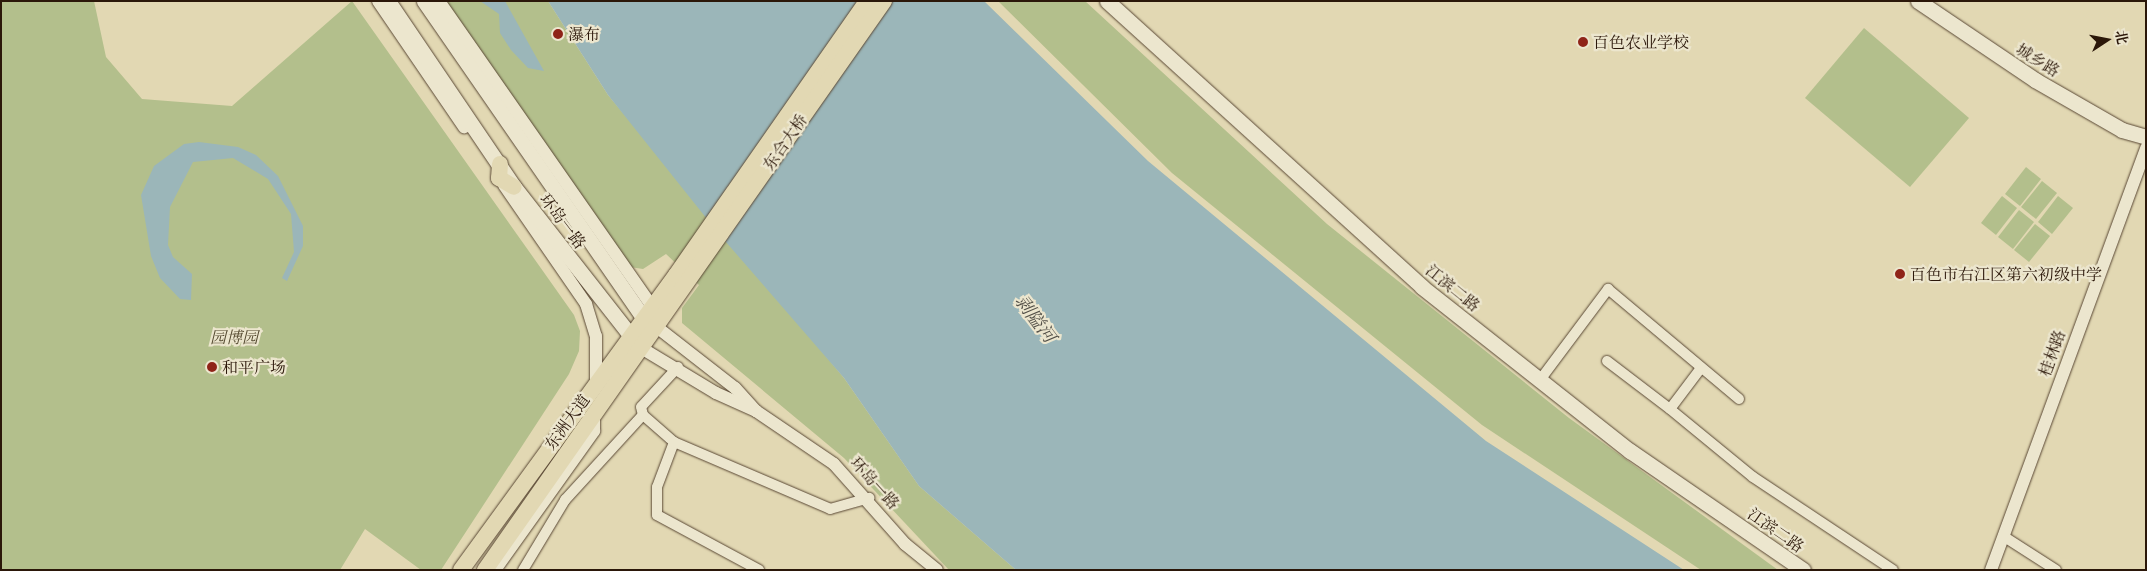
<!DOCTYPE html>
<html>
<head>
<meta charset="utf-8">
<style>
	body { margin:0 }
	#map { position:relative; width:2147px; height:571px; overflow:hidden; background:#e2d8b3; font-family:"Gentium Book Plus","Noto Serif SC",serif }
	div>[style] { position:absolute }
	.green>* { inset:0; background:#b3bf8c }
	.water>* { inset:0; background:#9bb6b9 }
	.roads { filter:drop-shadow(0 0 1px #594734) drop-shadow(0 0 1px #594734) }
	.minor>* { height:10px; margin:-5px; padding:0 5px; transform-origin:5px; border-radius:5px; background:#ece6ce }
	.tertiary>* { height:12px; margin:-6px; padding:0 6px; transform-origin:6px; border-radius:6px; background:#ece6ce }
	.secondary>* { height:15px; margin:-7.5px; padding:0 7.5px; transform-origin:7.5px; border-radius:7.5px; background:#ece6ce }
	.primary>* { height:16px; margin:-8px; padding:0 8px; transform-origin:8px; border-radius:8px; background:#e2d8b3 }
	.dots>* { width:14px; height:14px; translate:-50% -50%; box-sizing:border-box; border:2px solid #ece6ce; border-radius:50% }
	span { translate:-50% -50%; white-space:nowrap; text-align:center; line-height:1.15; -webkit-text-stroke:4.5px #ece6ce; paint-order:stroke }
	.poi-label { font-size:16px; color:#2b1709 }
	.left { translate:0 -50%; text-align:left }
	.street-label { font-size:16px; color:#2b1709 }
	.park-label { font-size:16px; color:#544930; font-style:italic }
	.water-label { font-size:18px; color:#524f47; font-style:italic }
	.frame { position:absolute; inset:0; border:2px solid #2b1709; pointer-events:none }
	.north { position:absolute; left:2082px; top:15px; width:50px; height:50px; -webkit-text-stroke:4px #ece6ce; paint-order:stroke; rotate:79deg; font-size:14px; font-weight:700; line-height:20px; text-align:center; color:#2b1709 }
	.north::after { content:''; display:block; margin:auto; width:18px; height:22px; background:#2b1709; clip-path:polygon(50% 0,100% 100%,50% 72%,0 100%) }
</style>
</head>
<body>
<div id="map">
	<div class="green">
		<div style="clip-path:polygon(1px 1px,94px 1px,106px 57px,142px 99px,232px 106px,352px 1px,574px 315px,580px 331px,579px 351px,569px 374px,441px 570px,421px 570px,365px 529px,340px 570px,1px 570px)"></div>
		<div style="clip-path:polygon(445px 1px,548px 1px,608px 95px,844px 378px,919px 486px,1016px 570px,949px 570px,844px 458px,682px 323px,682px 308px,699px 285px,666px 254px,643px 269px,630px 267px)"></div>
		<div style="clip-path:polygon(998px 1px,1085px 1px,1327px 224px,1569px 418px,1778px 570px,1701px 570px,1482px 425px,1172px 173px)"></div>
		<div style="clip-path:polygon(1864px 28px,1969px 118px,1910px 187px,1805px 98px)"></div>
		<div style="clip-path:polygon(2026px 167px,2041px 179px,2020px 206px,2005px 194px)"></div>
		<div style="clip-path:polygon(2042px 181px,2057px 193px,2036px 219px,2021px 207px)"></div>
		<div style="clip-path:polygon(2002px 196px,2017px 208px,1996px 235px,1981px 223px)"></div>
		<div style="clip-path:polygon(2058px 196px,2073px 208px,2052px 234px,2038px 222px)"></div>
		<div style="clip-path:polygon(2019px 210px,2034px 222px,2013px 249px,1998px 237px)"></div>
		<div style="clip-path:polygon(2035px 224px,2050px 236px,2029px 262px,2014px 250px)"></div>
	</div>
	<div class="water">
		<div style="clip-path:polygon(480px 1px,505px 1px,544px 71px,528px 68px,511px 50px,500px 33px,499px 14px)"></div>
		<div style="clip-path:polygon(548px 1px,984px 1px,1148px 161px,1486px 441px,1684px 570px,1016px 570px,919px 486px,844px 378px,719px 234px,608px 95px)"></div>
		<div style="clip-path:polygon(199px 142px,238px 147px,256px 155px,278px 176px,303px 226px,303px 246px,287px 281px,282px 278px,294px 252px,291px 214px,268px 179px,233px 158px,193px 162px,170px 207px,168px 245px,173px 257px,192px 274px,191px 300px,180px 299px,160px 278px,151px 256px,141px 195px,154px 166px,184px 144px)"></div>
	</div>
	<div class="roads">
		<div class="minor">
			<div style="left:1607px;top:361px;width:79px;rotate:37.3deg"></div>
			<div style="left:678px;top:367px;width:54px;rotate:132.8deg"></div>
			<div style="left:641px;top:407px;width:8px;rotate:76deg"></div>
			<div style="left:643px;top:415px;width:41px;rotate:41.1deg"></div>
			<div style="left:674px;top:442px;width:48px;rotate:110.7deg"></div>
			<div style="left:657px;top:487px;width:28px;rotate:90deg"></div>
			<div style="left:657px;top:515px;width:116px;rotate:28.3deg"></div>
			<div style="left:1701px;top:368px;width:51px;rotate:127.1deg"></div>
			<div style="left:1670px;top:409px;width:107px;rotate:39.3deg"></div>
			<div style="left:1753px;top:477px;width:168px;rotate:33.6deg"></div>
			<div style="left:1540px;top:380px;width:114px;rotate:-53.2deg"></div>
			<div style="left:1608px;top:289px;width:171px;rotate:40deg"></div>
			<div style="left:674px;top:442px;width:170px;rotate:23.2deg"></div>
			<div style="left:830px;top:509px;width:41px;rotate:-15.8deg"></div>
			<div style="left:2003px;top:536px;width:63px;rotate:32.7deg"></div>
			<div style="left:523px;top:570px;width:82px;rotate:-59deg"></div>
			<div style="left:565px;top:500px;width:115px;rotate:-47.5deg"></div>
		</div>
		<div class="tertiary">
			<div style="left:378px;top:1px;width:153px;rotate:55.7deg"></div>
			<div style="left:439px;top:1px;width:381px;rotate:55.1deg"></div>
			<div style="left:504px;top:185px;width:145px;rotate:55.4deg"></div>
			<div style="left:586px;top:304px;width:34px;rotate:73deg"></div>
			<div style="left:596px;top:336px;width:45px;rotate:90deg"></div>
			<div style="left:643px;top:349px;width:85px;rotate:31.1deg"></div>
			<div style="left:716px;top:393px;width:44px;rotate:24.2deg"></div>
			<div style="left:756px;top:411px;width:31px;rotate:-132deg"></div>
			<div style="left:735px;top:388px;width:98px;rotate:-142.1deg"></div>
			<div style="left:756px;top:411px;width:94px;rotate:34.2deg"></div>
			<div style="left:834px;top:464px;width:107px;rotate:48.4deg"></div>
			<div style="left:905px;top:544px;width:41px;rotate:39.1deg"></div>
			<div style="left:495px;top:570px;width:171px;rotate:-54.5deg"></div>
			<div style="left:594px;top:431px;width:13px;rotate:-90deg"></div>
			<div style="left:1991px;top:570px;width:450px;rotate:-69.8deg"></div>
		</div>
		<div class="secondary">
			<div style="left:388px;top:1px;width:225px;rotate:55.9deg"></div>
			<div style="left:514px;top:187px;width:201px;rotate:51.9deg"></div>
			<div style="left:424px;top:1px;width:384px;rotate:55.3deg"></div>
			<div style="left:643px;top:317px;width:14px;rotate:39deg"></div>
			<div style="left:1107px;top:1px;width:425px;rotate:42.2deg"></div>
			<div style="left:1422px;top:287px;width:265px;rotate:38.3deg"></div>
			<div style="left:1630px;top:451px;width:210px;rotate:34.5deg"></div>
			<div style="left:1918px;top:1px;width:141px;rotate:34deg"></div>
			<div style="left:2035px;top:80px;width:100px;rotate:29.9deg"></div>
			<div style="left:2122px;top:130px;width:25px;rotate:16deg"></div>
		</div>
		<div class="primary">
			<div style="left:500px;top:164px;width:14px;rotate:94deg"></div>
			<div style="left:499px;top:178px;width:17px;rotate:31deg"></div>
			<div style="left:461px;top:570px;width:365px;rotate:-53.9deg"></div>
			<div style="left:676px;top:275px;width:334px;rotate:-55.1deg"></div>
			<div style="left:485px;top:570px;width:695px;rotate:-54.96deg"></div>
		</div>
	</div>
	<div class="dots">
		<div style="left:558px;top:34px;background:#8f2418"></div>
		<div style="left:1583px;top:42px;background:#8f2418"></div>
		<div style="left:1900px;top:274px;background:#8f2418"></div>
		<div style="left:212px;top:367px;background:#8f2418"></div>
	</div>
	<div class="poi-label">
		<span class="left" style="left:568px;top:34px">瀑布</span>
		<span class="left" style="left:1593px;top:42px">百色农业学校</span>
		<span class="left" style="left:1910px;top:274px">百色市右江区第六初级中学</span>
		<span class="left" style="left:222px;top:367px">和平广场</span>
	</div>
	<div class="street-label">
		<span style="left:2038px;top:60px;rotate:32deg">城乡路</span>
		<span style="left:785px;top:142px;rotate:-55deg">东合大桥</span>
		<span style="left:563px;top:221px;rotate:53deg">环岛一路</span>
		<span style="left:1453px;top:288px;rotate:39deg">江滨二路</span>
		<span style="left:2052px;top:353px;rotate:-70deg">桂林路</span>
		<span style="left:567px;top:422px;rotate:-54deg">东洲大道</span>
		<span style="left:875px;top:483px;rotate:48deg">环岛一路</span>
		<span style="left:1776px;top:530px;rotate:35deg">江滨二路</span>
	</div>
	<div class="park-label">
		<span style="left:234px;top:337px">园博园</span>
	</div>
	<div class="water-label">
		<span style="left:1035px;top:319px;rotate:53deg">剥隘河</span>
	</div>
	<div class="frame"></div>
	<div class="north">北</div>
</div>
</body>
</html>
